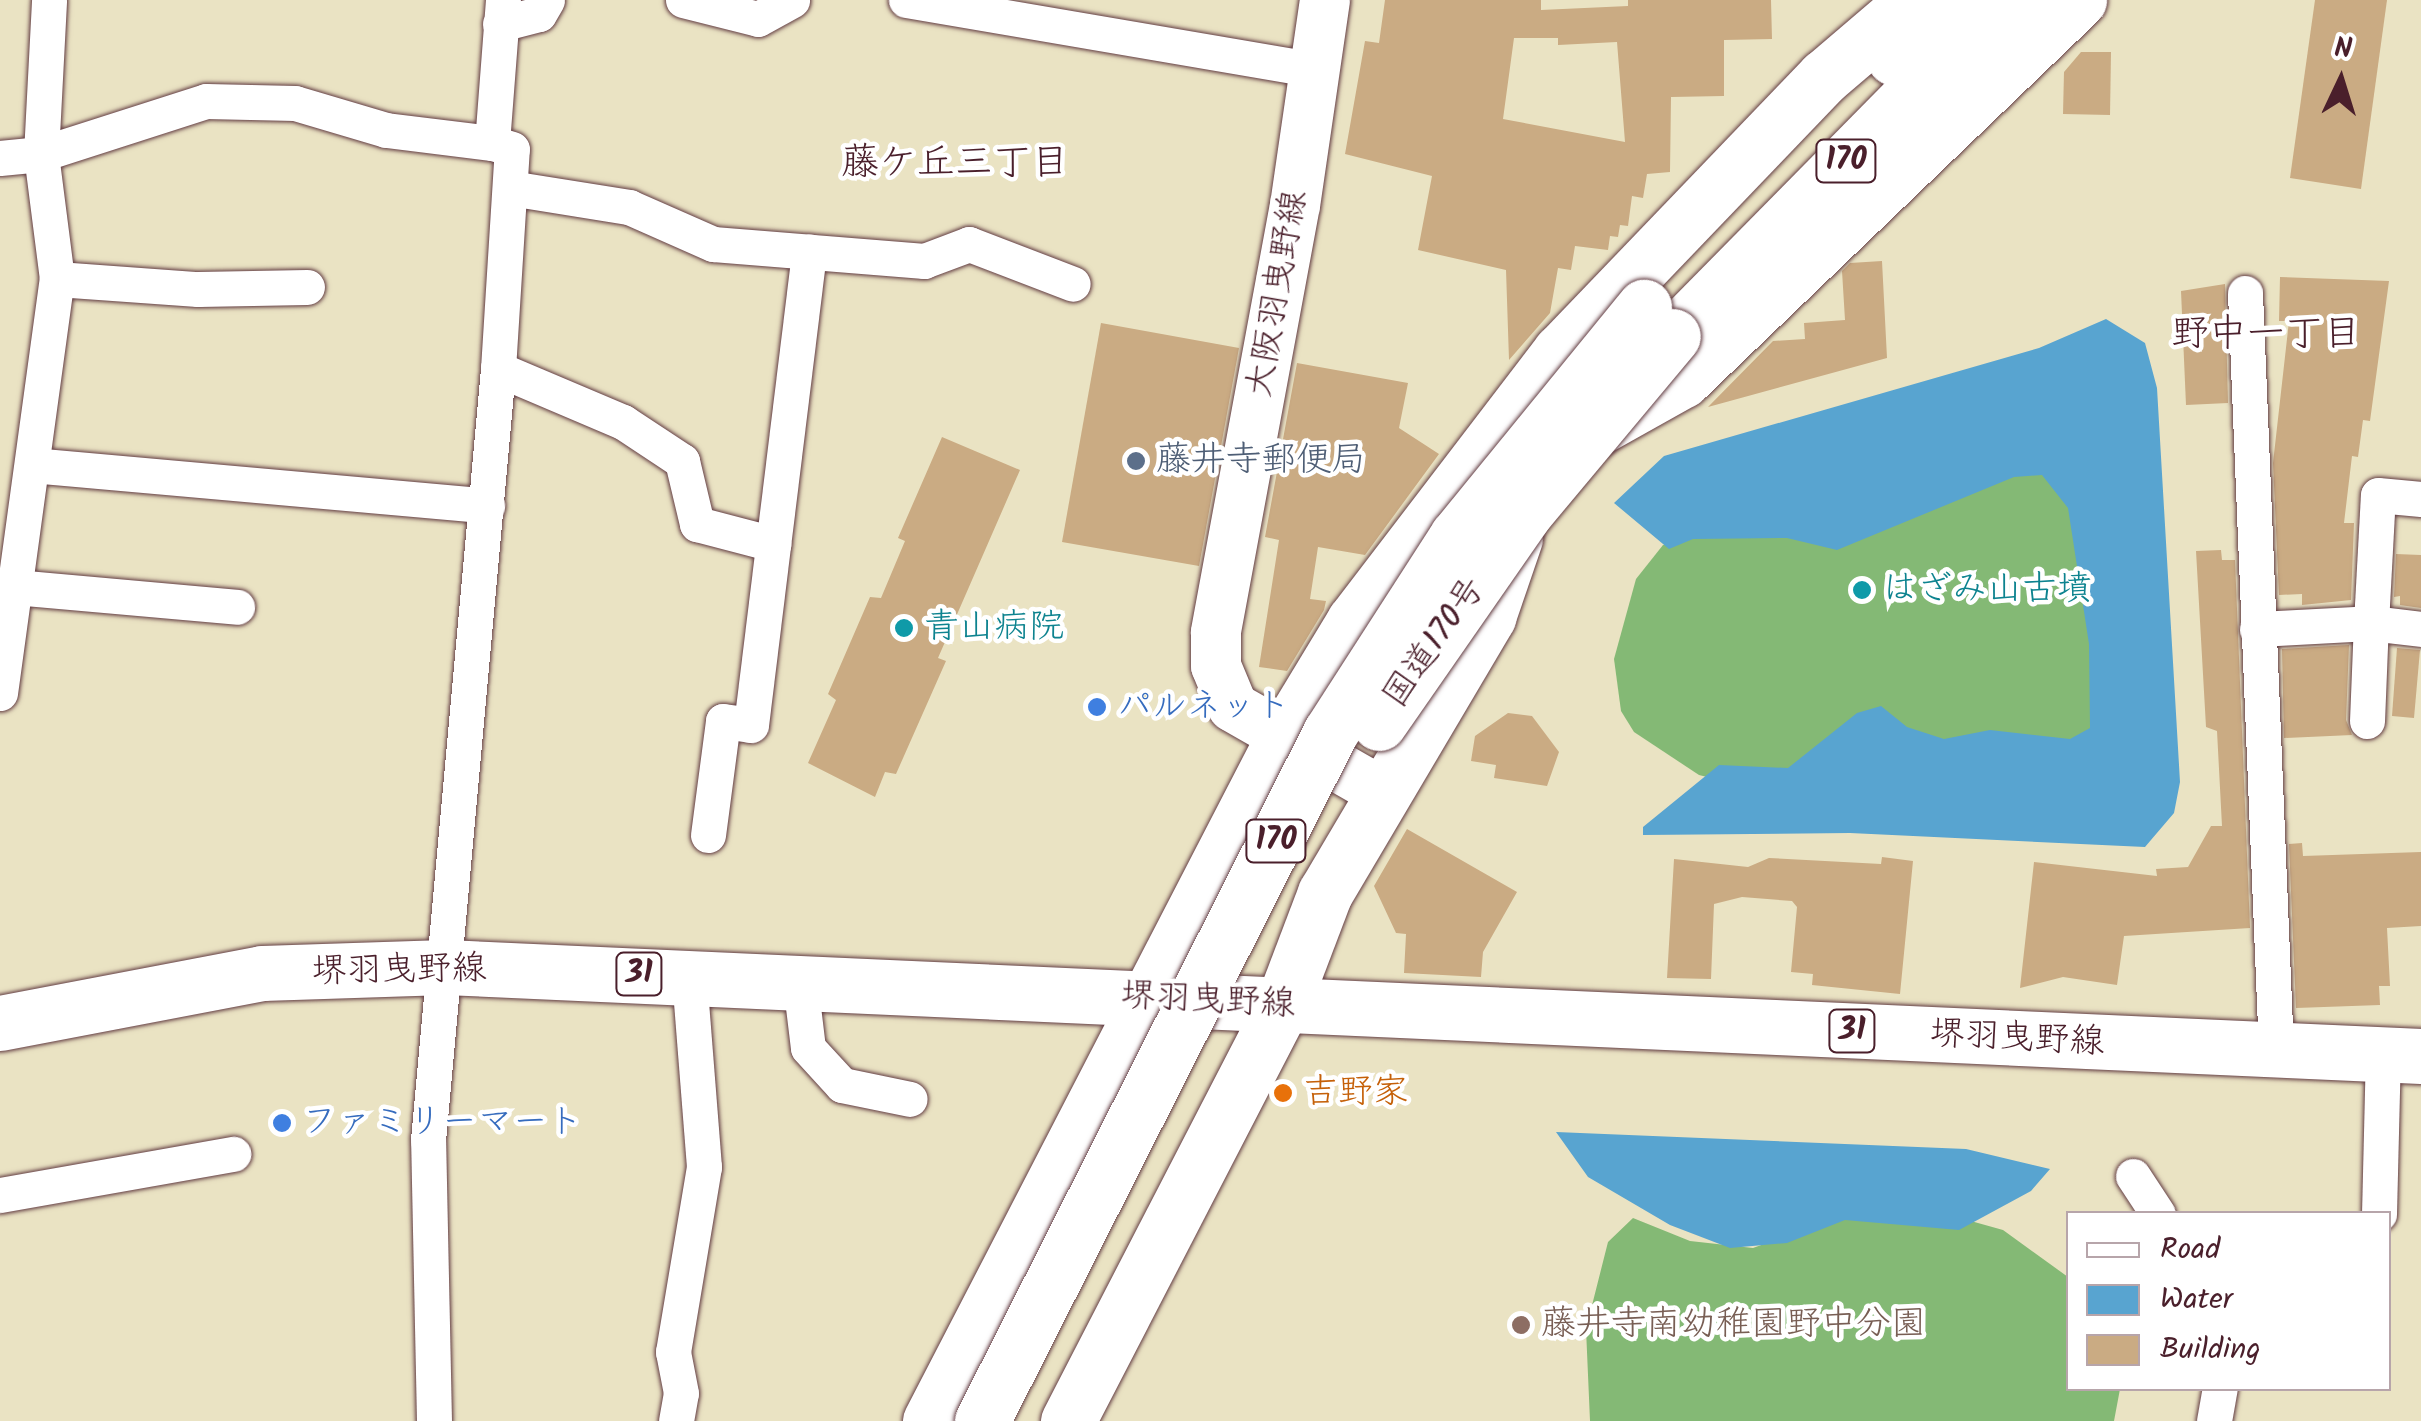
<!DOCTYPE html>
<html>
<head>
<meta charset="utf-8">
<style>
	body { margin:0 }
	#map { position:relative; width:2421px; height:1421px; overflow:hidden; background:#eae3c3; font-family:Kalam,"Klee One",sans-serif }
	div>[style] { position:absolute }
	.forest>* { inset:0; background:#84b975 }
	.water>* { inset:0; background:#58a4d0 }
	.building>* { inset:0; background:#caab83 }
	.roads { filter:drop-shadow(0 0 2px #623c42) drop-shadow(0 0 2px #623c42) }
	.street>* { height:35px; margin:-17.5px; padding:0 17.5px; transform-origin:17.5px; border-radius:17.5px; background:#fff }
	.secondary>* { height:50px; margin:-25px; padding:0 25px; transform-origin:25px; border-radius:25px; background:#fff }
	.primary>* { height:55px; margin:-27.5px; padding:0 27.5px; transform-origin:27.5px; border-radius:27.5px; background:#fff }
	.highway>* { height:55px; margin:-27.5px; padding:0 27.5px; transform-origin:27.5px; border-radius:27.5px; background:#fff }
	.bridges { filter:drop-shadow(0 0 2px #623c42) drop-shadow(0 0 2px #623c42) }
	.highway-bridge>* { height:55px; margin:-27.5px; padding:0 27.5px; transform-origin:27.5px; border-radius:27.5px; background:#fff }
	.dots>* { width:28px; height:28px; translate:-50% -50%; box-sizing:border-box; border:5px solid #fff; border-radius:50% }
	span { translate:-50% -50%; white-space:nowrap; text-align:center; line-height:1.15; -webkit-text-stroke:9px #fff; paint-order:stroke }
	.shield-label span { padding:2px 8px; background:#fff; border:2px solid; border-radius:8px; -webkit-text-stroke-width:0 }
	.shield-label { font-size:32px; color:#4a1f2b; font-weight:700 }
	.street-label { font-size:35px; color:#4a1f2b }
	.service-label { font-size:35px; color:#4e5e75 }
	.left { translate:0 -50%; text-align:left }
	.culture-label { font-size:35px; color:#0d838f }
	.shop-label { font-size:35px; color:#366cbe }
	.food-label { font-size:35px; color:#c56008 }
	.education-label { font-size:35px; color:#785e54 }
	.neighbourhood-label { font-size:38px; color:#4a1f2b }
	.legend { position:absolute; left:2066px; top:1211px; width:325px; height:180px; box-sizing:border-box; background:#fff; border:2px solid #b7a5aa; margin:0; padding:12px 18px; list-style:none; font-size:30px; color:#4a1f2b }
	.legend li { display:flex; align-items:center; gap:20px; height:50px }
	.legend b { width:50px; border:2px solid #b7a5aa }
	.north { position:absolute; left:2291px; top:30px; width:100px; height:100px; -webkit-text-stroke:8px #fff; paint-order:stroke; rotate:4deg; font-size:28px; font-weight:700; line-height:40px; text-align:center; color:#4a1f2b }
	.north::after { content:''; display:block; margin:auto; width:35px; height:45px; background:#4a1f2b; clip-path:polygon(50% 0,100% 100%,50% 72%,0 100%) }
</style>
</head>
<body>
<div id="map">
	<div class="forest">
		<div style="clip-path:polygon(2050px 462px,2072px 516px,2099px 693px,2095px 731px,2044px 757px,1744px 786px,1699px 775px,1634px 732px,1621px 711px,1614px 659px,1636px 579px,1663px 545px)"></div>
		<div style="clip-path:polygon(1935px 1211px,2003px 1230px,2068px 1277px,2068px 1388px,2120px 1389px,2114px 1421px,1590px 1421px,1586px 1329px,1608px 1242px,1633px 1218px,1690px 1241px,1753px 1248px,1850px 1213px)"></div>
	</div>
	<div class="water">
		<div style="clip-path:polygon(2106px 319px,2145px 343px,2157px 388px,2180px 782px,2174px 813px,2145px 847px,1850px 833px,1643px 835px,1643px 827px,1719px 765px,1788px 768px,1857px 713px,1881px 706px,1907px 727px,1944px 739px,1990px 730px,2070px 739px,2090px 728px,2089px 644px,2068px 508px,2042px 475px,2014px 477px,1837px 550px,1787px 538px,1693px 539px,1669px 549px,1614px 503px,1664px 456px,2039px 348px)"></div>
		<div style="clip-path:polygon(1556px 1132px,1966px 1149px,2050px 1169px,2031px 1191px,1959px 1230px,1845px 1220px,1787px 1243px,1730px 1248px,1670px 1225px,1588px 1177px)"></div>
	</div>
	<div class="building">
		<div style="clip-path:polygon(evenodd,1385px 0,1541px 0,1541px 10px,1628px 6px,1628px 0,1771px 0,1772px 39px,1724px 40px,1724px 96px,1671px 97px,1670px 172px,1647px 174px,1643px 198px,1632px 196px,1628px 226px,1620px 225px,1618px 237px,1610px 236px,1608px 250px,1575px 246px,1571px 270px,1558px 268px,1550px 313px,1509px 360px,1506px 270px,1418px 250px,1432px 176px,1345px 154px,1365px 41px,1379px 43px,1385px 0,1514px 38px,1558px 38px,1558px 45px,1617px 42px,1625px 142px,1503px 119px,1514px 38px)"></div>
		<div style="clip-path:polygon(2315px 0,2387px 0,2361px 189px,2290px 178px)"></div>
		<div style="clip-path:polygon(2081px 52px,2111px 52px,2110px 115px,2063px 114px,2064px 72px)"></div>
		<div style="clip-path:polygon(1882px 261px,1887px 358px,1708px 407px,1773px 341px,1805px 339px,1804px 323px,1845px 320px,1842px 271px,1850px 263px)"></div>
		<div style="clip-path:polygon(2280px 277px,2389px 281px,2370px 421px,2363px 420px,2358px 457px,2352px 456px,2344px 523px,2354px 523px,2351px 600px,2302px 605px,2302px 594px,2279px 595px,2273px 463px,2289px 321px,2279px 321px)"></div>
		<div style="clip-path:polygon(2225px 284px,2228px 403px,2186px 405px,2181px 291px)"></div>
		<div style="clip-path:polygon(1101px 323px,1239px 348px,1199px 566px,1062px 542px)"></div>
		<div style="clip-path:polygon(1297px 363px,1408px 383px,1399px 428px,1439px 454px,1365px 555px,1318px 547px,1310px 599px,1326px 601px,1324px 610px,1287px 671px,1259px 667px,1279px 540px,1265px 537px)"></div>
		<div style="clip-path:polygon(942px 437px,1020px 470px,938px 658px,946px 661px,896px 774px,885px 772px,875px 797px,808px 763px,836px 700px,828px 694px,870px 597px,881px 598px,905px 541px,898px 538px)"></div>
		<div style="clip-path:polygon(2221px 550px,2222px 560px,2235px 560px,2250px 928px,2124px 936px,2117px 985px,2063px 977px,2020px 988px,2034px 862px,2157px 876px,2156px 869px,2188px 867px,2211px 826px,2222px 826px,2217px 731px,2206px 727px,2196px 551px)"></div>
		<div style="clip-path:polygon(2396px 554px,2421px 555px,2421px 608px,2400px 605px,2400px 596px,2394px 597px)"></div>
		<div style="clip-path:polygon(2349px 645px,2346px 720px,2352px 735px,2284px 738px,2282px 649px)"></div>
		<div style="clip-path:polygon(2397px 648px,2420px 650px,2414px 718px,2392px 716px)"></div>
		<div style="clip-path:polygon(1508px 713px,1532px 716px,1559px 752px,1547px 786px,1494px 778px,1496px 765px,1471px 761px,1475px 736px)"></div>
		<div style="clip-path:polygon(1407px 829px,1517px 892px,1483px 952px,1481px 977px,1404px 973px,1406px 934px,1396px 933px,1374px 886px)"></div>
		<div style="clip-path:polygon(2302px 843px,2303px 856px,2421px 852px,2421px 926px,2387px 928px,2390px 986px,2379px 986px,2380px 1005px,2296px 1008px,2289px 844px)"></div>
		<div style="clip-path:polygon(1882px 857px,1913px 861px,1900px 994px,1812px 985px,1813px 974px,1791px 972px,1797px 907px,1792px 901px,1742px 897px,1714px 904px,1711px 979px,1667px 978px,1674px 859px,1748px 867px,1769px 858px,1881px 864px)"></div>
	</div>
	<div class="roads">
		<div class="street">
			<div style="left:683px;top:0;width:77px;rotate:14.2deg"></div>
			<div style="left:758px;top:19px;width:39px;rotate:-29deg"></div>
			<div style="left:906px;top:0;width:415px;rotate:9.7deg"></div>
			<div style="left:500px;top:24px;width:40px;rotate:-14.4deg"></div>
			<div style="left:539px;top:14px;width:16px;rotate:-60deg"></div>
			<div style="left:0;top:158px;width:41px;rotate:-5.6deg"></div>
			<div style="left:41px;top:154px;width:173px;rotate:-17.8deg"></div>
			<div style="left:206px;top:101px;width:89px;rotate:1.3deg"></div>
			<div style="left:295px;top:103px;width:95px;rotate:16.5deg"></div>
			<div style="left:386px;top:130px;width:107px;rotate:7deg"></div>
			<div style="left:510px;top:188px;width:121px;rotate:9.1deg"></div>
			<div style="left:629px;top:207px;width:92px;rotate:23.8deg"></div>
			<div style="left:713px;top:244px;width:212px;rotate:4.6deg"></div>
			<div style="left:924px;top:261px;width:48px;rotate:-20.7deg"></div>
			<div style="left:969px;top:244px;width:111px;rotate:21deg"></div>
			<div style="left:57px;top:279px;width:141px;rotate:4.1deg"></div>
			<div style="left:198px;top:289px;width:109px;rotate:-1.1deg"></div>
			<div style="left:2245px;top:293px;width:759px;rotate:87.66deg"></div>
			<div style="left:498px;top:369px;width:136px;rotate:23deg"></div>
			<div style="left:623px;top:422px;width:71px;rotate:33.5deg"></div>
			<div style="left:682px;top:461px;width:65px;rotate:76.6deg"></div>
			<div style="left:697px;top:524px;width:79px;rotate:14.7deg"></div>
			<div style="left:32px;top:465px;width:457px;rotate:5.1deg"></div>
			<div style="left:15px;top:587px;width:223px;rotate:5.1deg"></div>
			<div style="left:2257px;top:629px;width:114px;rotate:-3deg"></div>
			<div style="left:2371px;top:623px;width:128px;rotate:-86.9deg"></div>
			<div style="left:2378px;top:495px;width:43px;rotate:5.3deg"></div>
			<div style="left:0;top:693px;width:418px;rotate:-82.2deg"></div>
			<div style="left:57px;top:279px;width:126px;rotate:-97.3deg"></div>
			<div style="left:41px;top:154px;width:154px;rotate:-87deg"></div>
			<div style="left:2367px;top:721px;width:98px;rotate:-87.7deg"></div>
			<div style="left:2371px;top:623px;width:50px;rotate:6.8deg"></div>
			<div style="left:708px;top:835px;width:115px;rotate:-82.5deg"></div>
			<div style="left:723px;top:721px;width:28px;rotate:8deg"></div>
			<div style="left:751px;top:725px;width:477px;rotate:-83deg"></div>
			<div style="left:800px;top:982px;width:66px;rotate:83.1deg"></div>
			<div style="left:808px;top:1048px;width:50px;rotate:47.4deg"></div>
			<div style="left:842px;top:1085px;width:69px;rotate:11.6deg"></div>
			<div style="left:2133px;top:1176px;width:45px;rotate:56.7deg"></div>
			<div style="left:0;top:1195px;width:237px;rotate:-10deg"></div>
			<div style="left:2379px;top:1214px;width:160px;rotate:-88.6deg"></div>
			<div style="left:434px;top:1421px;width:281px;rotate:-91.2deg"></div>
			<div style="left:428px;top:1140px;width:774px;rotate:-84.81deg"></div>
			<div style="left:498px;top:369px;width:220px;rotate:-86.4deg"></div>
			<div style="left:512px;top:149px;width:21px;rotate:-163deg"></div>
			<div style="left:492px;top:143px;width:143px;rotate:-85.6deg"></div>
			<div style="left:676px;top:1421px;width:28px;rotate:-80deg"></div>
			<div style="left:681px;top:1393px;width:42px;rotate:-101deg"></div>
			<div style="left:673px;top:1352px;width:188px;rotate:-80.5deg"></div>
			<div style="left:704px;top:1167px;width:192px;rotate:-94.5deg"></div>
			<div style="left:2214px;top:1421px;width:34px;rotate:-80deg"></div>
		</div>
		<div class="secondary">
			<div style="left:1325px;top:0;width:207px;rotate:98.3deg"></div>
			<div style="left:1295px;top:205px;width:435px;rotate:100.5deg"></div>
			<div style="left:1216px;top:633px;width:33px;rotate:90deg"></div>
			<div style="left:1216px;top:666px;width:44px;rotate:67.5deg"></div>
			<div style="left:1233px;top:707px;width:174px;rotate:29.7deg"></div>
		</div>
		<div class="primary">
			<div style="left:0;top:1023px;width:267px;rotate:-10.8deg"></div>
			<div style="left:262px;top:973px;width:183px;rotate:-1.9deg"></div>
			<div style="left:445px;top:967px;width:1978px;rotate:2.58deg"></div>
		</div>
		<div class="highway">
			<div style="left:1894px;top:58px;width:92px;rotate:-39.2deg"></div>
			<div style="left:1673px;top:336px;width:334px;rotate:-45.4deg"></div>
			<div style="left:1908px;top:98px;width:154px;rotate:-38.4deg"></div>
			<div style="left:1597px;top:428px;width:98px;rotate:-29.2deg"></div>
			<div style="left:1683px;top:380px;width:549px;rotate:-43.82deg"></div>
			<div style="left:930px;top:1421px;width:767px;rotate:-62.67deg"></div>
			<div style="left:1282px;top:740px;width:139px;rotate:-58.8deg"></div>
			<div style="left:1354px;top:621px;width:339px;rotate:-52.6deg"></div>
			<div style="left:1560px;top:352px;width:381px;rotate:-46.2deg"></div>
			<div style="left:1824px;top:77px;width:118px;rotate:-40.5deg"></div>
			<div style="left:1068px;top:1421px;width:467px;rotate:-62.7deg"></div>
			<div style="left:1282px;top:1006px;width:121px;rotate:-69.2deg"></div>
			<div style="left:1325px;top:893px;width:321px;rotate:-59.4deg"></div>
			<div style="left:1488px;top:617px;width:83px;rotate:-71.1deg"></div>
		</div>
	</div>
	<div class="bridges">
		<div class="highway-bridge">
			<div style="left:1379px;top:723px;width:254px;rotate:-55.2deg"></div>
			<div style="left:1524px;top:514px;width:232px;rotate:-50.1deg"></div>
			<div style="left:982px;top:1421px;width:771px;rotate:-63.17deg"></div>
			<div style="left:1330px;top:733px;width:234px;rotate:-57.2deg"></div>
			<div style="left:1457px;top:536px;width:296px;rotate:-50.8deg"></div>
		</div>
	</div>
	<div class="dots">
		<div style="left:1136px;top:461px;background:#5c6f8a"></div>
		<div style="left:1862px;top:590px;background:#0f9aa8"></div>
		<div style="left:904px;top:628px;background:#0f9aa8"></div>
		<div style="left:1097px;top:707px;background:#3f7fe0"></div>
		<div style="left:1283px;top:1093px;background:#e8710a"></div>
		<div style="left:282px;top:1123px;background:#3f7fe0"></div>
		<div style="left:1521px;top:1325px;background:#8d6e63"></div>
	</div>
	<div class="shield-label">
		<span style="left:1846px;top:161px">170</span>
		<span style="left:1276px;top:841px">170</span>
		<span style="left:639px;top:974px">31</span>
		<span style="left:1852px;top:1031px">31</span>
	</div>
	<div class="street-label">
		<span style="left:1278px;top:294px;rotate:-80deg">大阪羽曳野線</span>
		<span style="left:1435px;top:643px;rotate:-55deg">国道170号</span>
		<span style="left:399px;top:971px;rotate:-1deg">堺羽曳野線</span>
		<span style="left:1208px;top:1001px;rotate:3deg">堺羽曳野線</span>
		<span style="left:2017px;top:1039px;rotate:3deg">堺羽曳野線</span>
	</div>
	<div class="service-label">
		<span class="left" style="left:1156px;top:461px">藤井寺郵便局</span>
	</div>
	<div class="culture-label">
		<span class="left" style="left:1882px;top:590px">はざみ山古墳</span>
		<span class="left" style="left:924px;top:628px">青山病院</span>
	</div>
	<div class="shop-label">
		<span class="left" style="left:1117px;top:707px">パルネット</span>
		<span class="left" style="left:302px;top:1123px">ファミリーマート</span>
	</div>
	<div class="food-label">
		<span class="left" style="left:1303px;top:1093px">吉野家</span>
	</div>
	<div class="education-label">
		<span class="left" style="left:1541px;top:1325px">藤井寺南幼稚園野中分園</span>
	</div>
	<div class="neighbourhood-label">
		<span style="left:955px;top:165px">藤ケ丘三丁目</span>
		<span style="left:2266px;top:336px">野中一丁目</span>
	</div>
	<ul class="legend">
	<li><b style="height:12px;background:#fff"></b>Road</li>
	<li><b style="height:28px;background:#58a4d0"></b>Water</li>
	<li><b style="height:28px;background:#caab83"></b>Building</li>
	</ul>
	<div class="north">N</div>
</div>
</body>
</html>
